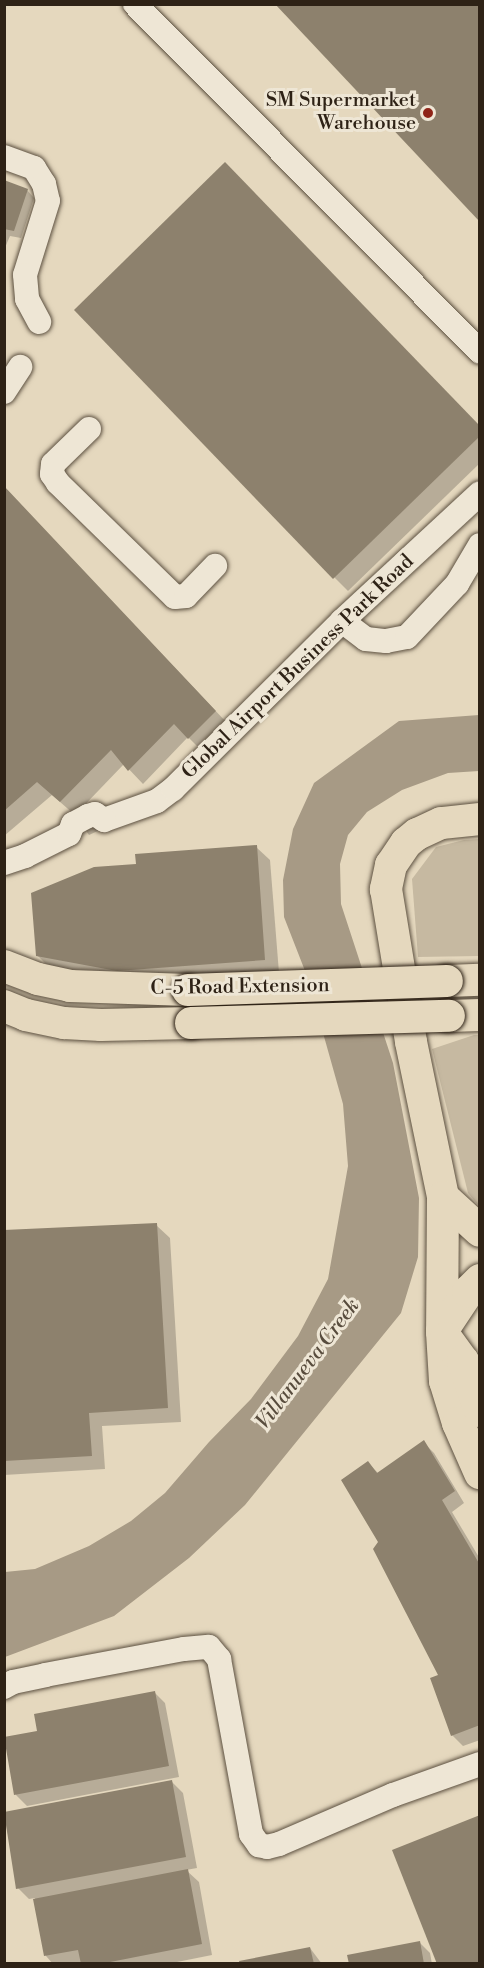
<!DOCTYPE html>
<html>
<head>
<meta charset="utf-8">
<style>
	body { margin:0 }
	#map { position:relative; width:484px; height:1968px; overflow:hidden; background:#e5d8be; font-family:"Libre Bodoni",serif }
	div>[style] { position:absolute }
	.green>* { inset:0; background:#c6b9a1 }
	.water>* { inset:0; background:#a79a85 }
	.shadow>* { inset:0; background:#0003 }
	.building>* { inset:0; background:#8d816d }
	.roads { filter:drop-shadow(0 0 2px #5c5040) drop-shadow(0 0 2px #5c5040) }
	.minor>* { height:24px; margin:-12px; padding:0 12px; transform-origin:12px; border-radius:12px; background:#eee6d5 }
	.major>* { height:32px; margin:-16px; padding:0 16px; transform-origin:16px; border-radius:16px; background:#e5d8be }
	.bridges { filter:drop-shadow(0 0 2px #2e2216) drop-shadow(0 0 2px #2e2216) }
	.major-bridge>* { height:32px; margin:-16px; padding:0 16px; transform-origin:16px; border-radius:16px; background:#e5d8be }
	.dots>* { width:16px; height:16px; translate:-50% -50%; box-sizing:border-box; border:3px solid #eee6d5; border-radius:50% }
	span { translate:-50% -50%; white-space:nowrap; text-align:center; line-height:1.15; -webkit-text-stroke:6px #eee6d5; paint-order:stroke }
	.poi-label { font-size:20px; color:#2e2216 }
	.right { translate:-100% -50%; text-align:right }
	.street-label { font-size:20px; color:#2e2216 }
	.water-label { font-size:21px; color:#584c3d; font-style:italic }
	.frame { position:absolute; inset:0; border:6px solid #2e2216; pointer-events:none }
</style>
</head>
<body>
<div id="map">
	<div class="green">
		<div style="clip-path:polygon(479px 839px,479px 956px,418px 957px,412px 879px,436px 847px,464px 840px)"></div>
		<div style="clip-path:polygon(474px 1035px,480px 1035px,479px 1206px,468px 1193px,432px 1049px)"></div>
	</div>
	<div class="water">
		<div style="clip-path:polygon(479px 715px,479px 771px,448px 773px,402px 790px,367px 812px,348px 835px,340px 864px,341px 904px,393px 1063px,419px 1198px,418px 1257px,401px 1313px,245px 1505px,189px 1558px,114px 1616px,5px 1657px,5px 1572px,35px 1569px,89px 1546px,131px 1521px,165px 1493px,209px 1442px,251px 1399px,298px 1336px,328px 1279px,348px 1166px,343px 1104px,307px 976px,284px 917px,283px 880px,293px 829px,314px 783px,399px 721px)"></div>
	</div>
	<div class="shadow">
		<div style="clip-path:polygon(4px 182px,27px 190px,34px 198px,21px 238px,10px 236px,4px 250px)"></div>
		<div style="clip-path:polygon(480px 427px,480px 463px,348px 591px,334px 577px)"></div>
		<div style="clip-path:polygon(4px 488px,229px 725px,203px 752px,188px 737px,143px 784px,124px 764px,75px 815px,52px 795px,4px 836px)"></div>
		<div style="clip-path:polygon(95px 819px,102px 829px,89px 835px,82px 825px)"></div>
		<div style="clip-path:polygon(256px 847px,270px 860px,279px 973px,132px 984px,51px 969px,37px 955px,138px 865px)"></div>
		<div style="clip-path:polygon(156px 1225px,170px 1238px,181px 1422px,102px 1426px,105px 1469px,4px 1475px,4px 1232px)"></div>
		<div style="clip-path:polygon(423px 1442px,434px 1453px,464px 1503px,452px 1512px,480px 1559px,480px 1740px,463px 1746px,452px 1735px,440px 1675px,380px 1542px,368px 1463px,379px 1474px)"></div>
		<div style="clip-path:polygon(154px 1692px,165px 1703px,179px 1777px,27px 1806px,16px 1795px,5px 1738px,39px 1732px)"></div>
		<div style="clip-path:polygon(172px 1782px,183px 1793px,197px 1868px,186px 1870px,199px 1882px,212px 1955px,167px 1964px,53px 1964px,46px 1956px,35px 1898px,29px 1899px,18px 1888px,4px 1813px)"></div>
		<div style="clip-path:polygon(419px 1942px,430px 1953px,432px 1964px,350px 1964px)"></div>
		<div style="clip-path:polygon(310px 1948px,322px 1964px,241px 1964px)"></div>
	</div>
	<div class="building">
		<div style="clip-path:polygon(275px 4px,480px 4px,480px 222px)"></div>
		<div style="clip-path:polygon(225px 162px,480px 426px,480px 436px,333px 579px,74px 310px)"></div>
		<div style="clip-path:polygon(4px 180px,28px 189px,14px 231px,4px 229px)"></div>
		<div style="clip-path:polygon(4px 486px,216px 711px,188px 739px,174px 724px,128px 771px,111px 750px,60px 802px,37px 782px,4px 811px)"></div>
		<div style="clip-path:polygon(257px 845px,265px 960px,117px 971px,36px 956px,31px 893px,94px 867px,136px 864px,135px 854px)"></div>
		<div style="clip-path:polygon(157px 1223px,168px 1408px,89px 1413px,92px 1456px,4px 1461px,4px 1230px)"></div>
		<div style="clip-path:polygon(424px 1440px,455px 1491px,442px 1500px,480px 1565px,480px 1725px,451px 1736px,430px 1678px,438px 1675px,373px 1549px,378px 1542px,341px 1480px,368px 1461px,377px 1473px)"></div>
		<div style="clip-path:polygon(155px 1691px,169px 1766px,14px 1795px,4px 1737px,37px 1731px,34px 1714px)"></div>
		<div style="clip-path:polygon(172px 1780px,186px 1857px,16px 1889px,4px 1812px)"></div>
		<div style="clip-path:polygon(480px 1815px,480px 1964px,437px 1964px,392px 1850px)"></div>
		<div style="clip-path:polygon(188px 1869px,202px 1944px,100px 1964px,81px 1964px,78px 1950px,44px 1956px,33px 1899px)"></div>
		<div style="clip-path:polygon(420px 1941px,424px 1964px,349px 1964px,347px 1955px)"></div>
		<div style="clip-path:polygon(310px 1947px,314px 1964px,240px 1964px,239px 1961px)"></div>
	</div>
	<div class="roads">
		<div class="minor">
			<div style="left:135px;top:4px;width:490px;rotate:45.2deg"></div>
			<div style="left:4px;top:157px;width:32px;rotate:20deg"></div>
			<div style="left:34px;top:168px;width:19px;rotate:58deg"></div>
			<div style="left:44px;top:184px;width:17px;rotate:77deg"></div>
			<div style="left:48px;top:201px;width:77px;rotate:107.3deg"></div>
			<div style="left:25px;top:275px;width:24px;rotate:85deg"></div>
			<div style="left:27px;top:299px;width:26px;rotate:62deg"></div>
			<div style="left:4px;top:392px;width:30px;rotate:-57deg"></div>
			<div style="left:89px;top:429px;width:50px;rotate:135.8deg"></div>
			<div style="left:53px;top:464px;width:10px;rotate:96deg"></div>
			<div style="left:52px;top:474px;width:11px;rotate:56deg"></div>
			<div style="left:58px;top:483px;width:163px;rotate:44.3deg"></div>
			<div style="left:175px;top:597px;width:11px;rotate:-5deg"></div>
			<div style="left:186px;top:596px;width:42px;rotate:-46deg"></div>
			<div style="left:342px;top:621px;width:30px;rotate:37deg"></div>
			<div style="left:366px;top:639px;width:20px;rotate:6deg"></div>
			<div style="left:386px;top:641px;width:21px;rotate:-11deg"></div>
			<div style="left:407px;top:637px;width:73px;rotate:-46.7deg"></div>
			<div style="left:457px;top:584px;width:45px;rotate:-59.5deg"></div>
			<div style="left:104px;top:820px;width:56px;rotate:-19.7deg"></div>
			<div style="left:157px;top:801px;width:20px;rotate:-37deg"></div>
			<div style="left:173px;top:789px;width:238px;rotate:-44.8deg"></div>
			<div style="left:342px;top:621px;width:188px;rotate:-42.8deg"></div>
			<div style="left:4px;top:863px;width:22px;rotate:-18deg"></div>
			<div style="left:25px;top:856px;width:49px;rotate:-26.6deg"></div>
			<div style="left:69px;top:834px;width:11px;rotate:-68deg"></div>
			<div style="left:73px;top:824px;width:17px;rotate:-28deg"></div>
			<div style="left:88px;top:816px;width:7px;rotate:-16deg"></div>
			<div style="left:95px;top:814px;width:11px;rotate:34deg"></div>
			<div style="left:4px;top:1687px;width:10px;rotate:-29deg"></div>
			<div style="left:13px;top:1682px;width:33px;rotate:-12deg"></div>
			<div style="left:45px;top:1675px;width:141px;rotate:-10.6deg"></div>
			<div style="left:184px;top:1649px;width:25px;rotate:-5deg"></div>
			<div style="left:209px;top:1647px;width:16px;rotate:50deg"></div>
			<div style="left:219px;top:1659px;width:178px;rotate:79.6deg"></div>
			<div style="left:251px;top:1834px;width:14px;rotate:54deg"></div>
			<div style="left:259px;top:1845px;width:8px;rotate:14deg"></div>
			<div style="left:267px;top:1847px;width:12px;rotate:-14deg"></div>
			<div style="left:279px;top:1844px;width:124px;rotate:-23.3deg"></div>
			<div style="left:393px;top:1795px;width:92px;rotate:-19.6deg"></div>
		</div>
		<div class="major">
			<div style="left:480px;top:819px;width:39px;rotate:174deg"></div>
			<div style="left:441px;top:823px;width:26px;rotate:155deg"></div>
			<div style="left:417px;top:834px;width:14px;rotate:141deg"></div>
			<div style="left:406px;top:843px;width:27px;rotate:124deg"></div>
			<div style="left:391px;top:865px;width:25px;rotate:102deg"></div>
			<div style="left:386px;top:889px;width:155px;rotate:80.7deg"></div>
			<div style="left:411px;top:1042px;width:158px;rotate:78.3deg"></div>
			<div style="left:443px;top:1197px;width:135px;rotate:90.4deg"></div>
			<div style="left:442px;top:1332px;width:49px;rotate:86.5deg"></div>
			<div style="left:445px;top:1381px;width:44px;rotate:72.8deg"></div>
			<div style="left:458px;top:1423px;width:55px;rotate:66.3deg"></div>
			<div style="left:4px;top:966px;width:36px;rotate:21deg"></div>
			<div style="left:38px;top:979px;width:33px;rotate:12deg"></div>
			<div style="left:70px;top:986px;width:118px;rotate:1.9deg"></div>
			<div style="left:447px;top:981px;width:33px;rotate:-2deg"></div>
			<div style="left:4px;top:1006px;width:24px;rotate:22deg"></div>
			<div style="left:26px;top:1015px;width:39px;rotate:12deg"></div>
			<div style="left:64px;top:1023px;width:37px;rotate:3deg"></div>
			<div style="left:101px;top:1025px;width:90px;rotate:-1.3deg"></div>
			<div style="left:449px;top:1016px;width:31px;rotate:-2deg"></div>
			<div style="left:443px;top:1197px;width:50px;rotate:42.6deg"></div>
			<div style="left:442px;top:1331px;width:47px;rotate:-56.3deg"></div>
			<div style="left:468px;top:1292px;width:17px;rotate:-45deg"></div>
			<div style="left:446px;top:1338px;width:29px;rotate:54deg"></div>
			<div style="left:463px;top:1361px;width:53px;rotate:71.2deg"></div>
		</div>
	</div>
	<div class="bridges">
		<div class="major-bridge">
			<div style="left:188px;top:990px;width:259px;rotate:-2deg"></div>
			<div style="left:191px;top:1023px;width:258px;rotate:-1.6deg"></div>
		</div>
	</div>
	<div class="dots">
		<div style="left:428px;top:113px;background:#8f2418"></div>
	</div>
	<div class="poi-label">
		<span class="right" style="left:416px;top:112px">SM Supermarket<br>Warehouse</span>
	</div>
	<div class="street-label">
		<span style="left:298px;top:667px;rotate:-44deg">Global Airport Business Park Road</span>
		<span style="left:240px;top:987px;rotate:-1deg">C-5 Road Extension</span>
	</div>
	<div class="water-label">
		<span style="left:308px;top:1364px;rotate:-53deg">Villanueva Creek</span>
	</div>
	<div class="frame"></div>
</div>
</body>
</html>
